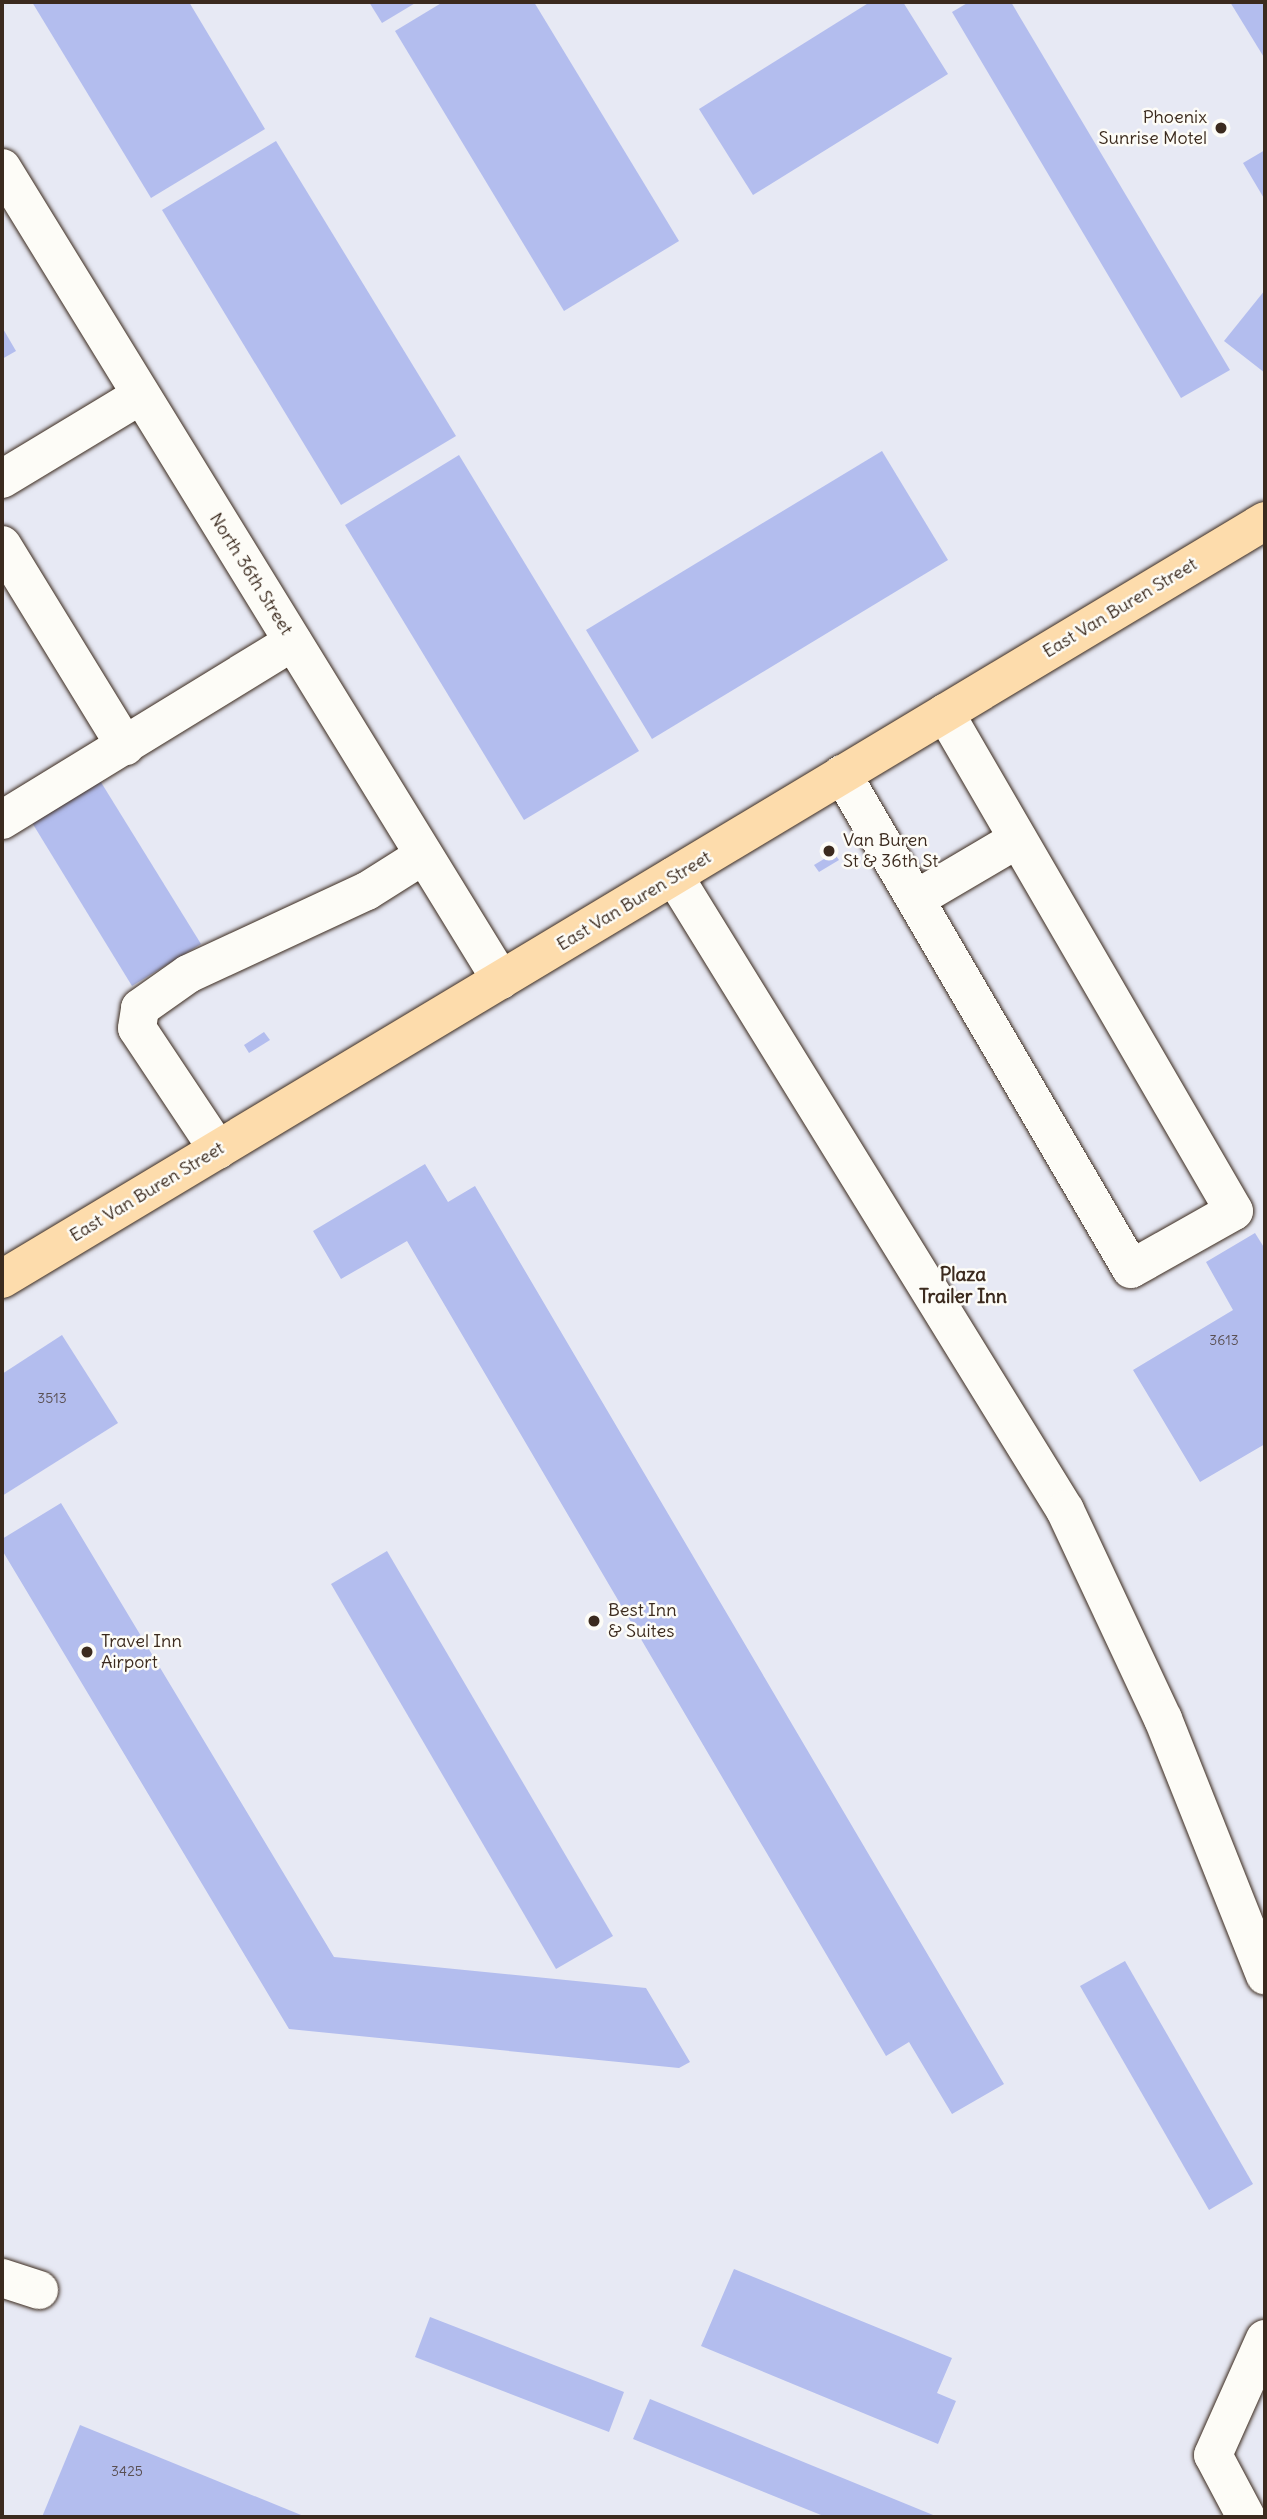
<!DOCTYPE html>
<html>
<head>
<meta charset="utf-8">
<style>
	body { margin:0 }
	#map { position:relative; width:1267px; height:2519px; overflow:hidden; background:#e7e9f4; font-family:Delius,sans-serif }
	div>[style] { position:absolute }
	.building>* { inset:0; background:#b3bdee }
	.roads { filter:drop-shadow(0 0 2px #3b2a1e) drop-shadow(0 0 2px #3b2a1e) }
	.minor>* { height:38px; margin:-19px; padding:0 19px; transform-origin:19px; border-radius:19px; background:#fdfcf7 }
	.major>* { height:38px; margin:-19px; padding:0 19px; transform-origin:19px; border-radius:19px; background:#fddcac }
	.dots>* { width:19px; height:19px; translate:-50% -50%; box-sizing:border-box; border:4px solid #fdfcf7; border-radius:50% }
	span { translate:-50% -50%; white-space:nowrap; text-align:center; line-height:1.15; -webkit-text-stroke:5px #fdfcf7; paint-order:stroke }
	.number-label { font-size:14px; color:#594f52 }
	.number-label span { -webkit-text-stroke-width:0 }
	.poi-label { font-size:18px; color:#3b2a1e }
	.right { translate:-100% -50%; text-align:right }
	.left { translate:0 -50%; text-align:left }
	.street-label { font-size:18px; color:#3b2a1e }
	.neighbourhood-label { font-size:19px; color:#3b2a1e; font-weight:700 }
	.frame { position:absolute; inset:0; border:4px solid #3b2a1e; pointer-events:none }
</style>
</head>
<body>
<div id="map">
	<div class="building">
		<div style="clip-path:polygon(32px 2px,189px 2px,265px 129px,151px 198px)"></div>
		<div style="clip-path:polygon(369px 2px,417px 2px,382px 23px)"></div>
		<div style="clip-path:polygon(443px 2px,534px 2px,679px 241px,564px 311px,395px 31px)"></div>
		<div style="clip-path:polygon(870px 2px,903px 2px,948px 74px,753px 195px,699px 109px)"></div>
		<div style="clip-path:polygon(969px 2px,1011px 2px,1230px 370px,1181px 398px,952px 12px)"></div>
		<div style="clip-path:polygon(1230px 2px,1265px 2px,1265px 59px)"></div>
		<div style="clip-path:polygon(276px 141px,456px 436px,341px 505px,162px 210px)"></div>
		<div style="clip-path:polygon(1265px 150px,1265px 200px,1243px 163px)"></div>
		<div style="clip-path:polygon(1265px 290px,1265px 373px,1224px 341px)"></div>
		<div style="clip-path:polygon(2px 327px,16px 351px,2px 359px)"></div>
		<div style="clip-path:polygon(882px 451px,948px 560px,652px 739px,586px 630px)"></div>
		<div style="clip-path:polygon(459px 455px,639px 751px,524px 820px,345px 525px)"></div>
		<div style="clip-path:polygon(99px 779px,201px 944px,132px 986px,31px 821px)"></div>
		<div style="clip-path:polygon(834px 853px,839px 860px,819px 872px,814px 865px)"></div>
		<div style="clip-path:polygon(264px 1032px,270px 1040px,249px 1053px,244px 1045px)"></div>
		<div style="clip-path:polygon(425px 1164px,448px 1202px,475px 1186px,1004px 2084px,952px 2114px,909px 2042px,886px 2056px,407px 1241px,341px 1279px,313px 1231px)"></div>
		<div style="clip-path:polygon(1255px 1233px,1265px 1249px,1265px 1444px,1200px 1482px,1133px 1370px,1233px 1310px,1206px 1262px)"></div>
		<div style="clip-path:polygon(62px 1335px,118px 1423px,2px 1496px,2px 1374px)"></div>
		<div style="clip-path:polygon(61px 1503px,334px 1957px,646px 1988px,690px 2062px,679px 2068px,289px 2029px,2px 1550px,2px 1539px)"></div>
		<div style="clip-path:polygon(387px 1551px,613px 1936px,556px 1969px,331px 1584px)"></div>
		<div style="clip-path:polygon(1125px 1961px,1253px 2184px,1209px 2210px,1080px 1986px)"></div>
		<div style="clip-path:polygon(734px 2269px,952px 2358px,937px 2393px,956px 2401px,938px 2444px,701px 2346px)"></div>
		<div style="clip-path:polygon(430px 2317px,624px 2392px,609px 2432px,415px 2357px)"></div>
		<div style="clip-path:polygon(650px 2399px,938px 2517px,826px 2517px,633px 2439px)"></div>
		<div style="clip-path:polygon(80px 2425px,306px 2517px,42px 2517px)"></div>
	</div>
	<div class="roads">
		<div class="minor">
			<div style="left:2px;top:168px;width:953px;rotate:58.43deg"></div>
			<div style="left:2px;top:479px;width:162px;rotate:-31.1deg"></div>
			<div style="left:2px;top:545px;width:236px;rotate:58.5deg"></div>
			<div style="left:842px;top:774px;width:573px;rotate:59.72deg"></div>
			<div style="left:1131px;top:1269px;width:118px;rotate:-29.4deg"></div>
			<div style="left:1234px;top:1211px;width:576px;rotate:-120.13deg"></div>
			<div style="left:2px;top:820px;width:341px;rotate:-31.5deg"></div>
			<div style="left:674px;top:876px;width:745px;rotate:58.34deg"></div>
			<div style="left:1065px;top:1510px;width:231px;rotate:64.9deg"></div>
			<div style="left:1163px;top:1719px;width:276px;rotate:68.3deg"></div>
			<div style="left:916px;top:899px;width:118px;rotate:-30.5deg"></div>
			<div style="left:218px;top:1150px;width:146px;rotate:-123.6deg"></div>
			<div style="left:137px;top:1028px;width:20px;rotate:-81deg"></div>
			<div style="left:140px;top:1008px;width:59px;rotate:-35.3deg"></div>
			<div style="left:188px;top:974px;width:197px;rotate:-24.9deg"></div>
			<div style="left:367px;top:891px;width:67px;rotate:-32.3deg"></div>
			<div style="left:2px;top:2278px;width:39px;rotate:18deg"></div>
			<div style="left:1246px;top:2517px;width:70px;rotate:-118deg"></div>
			<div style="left:1213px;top:2455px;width:127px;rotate:-65.9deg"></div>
		</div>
		<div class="major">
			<div style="left:2px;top:1279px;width:1473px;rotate:-30.97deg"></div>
		</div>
	</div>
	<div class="dots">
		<div style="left:1221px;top:128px;background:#3b2a1e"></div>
		<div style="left:829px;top:851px;background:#3b2a1e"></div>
		<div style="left:594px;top:1621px;background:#3b2a1e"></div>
		<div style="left:87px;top:1652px;background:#3b2a1e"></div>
	</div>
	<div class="number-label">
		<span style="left:1224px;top:1340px">3613</span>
		<span style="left:52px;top:1398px">3513</span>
		<span style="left:127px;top:2471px">3425</span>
	</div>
	<div class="poi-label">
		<span class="right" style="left:1207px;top:128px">Phoenix<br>Sunrise Motel</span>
		<span class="left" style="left:843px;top:851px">Van Buren<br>St &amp; 36th St</span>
		<span class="left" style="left:608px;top:1621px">Best Inn<br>&amp; Suites</span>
		<span class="left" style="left:101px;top:1652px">Travel Inn<br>Airport</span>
	</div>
	<div class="street-label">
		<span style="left:251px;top:574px;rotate:58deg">North 36th Street</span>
		<span style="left:1120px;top:608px;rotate:-31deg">East Van Buren Street</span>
		<span style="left:634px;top:901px;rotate:-31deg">East Van Buren Street</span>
		<span style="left:147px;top:1192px;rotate:-31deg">East Van Buren Street</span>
	</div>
	<div class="neighbourhood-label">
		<span style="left:963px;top:1286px">Plaza<br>Trailer Inn</span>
	</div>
	<div class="frame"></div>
</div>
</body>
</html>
